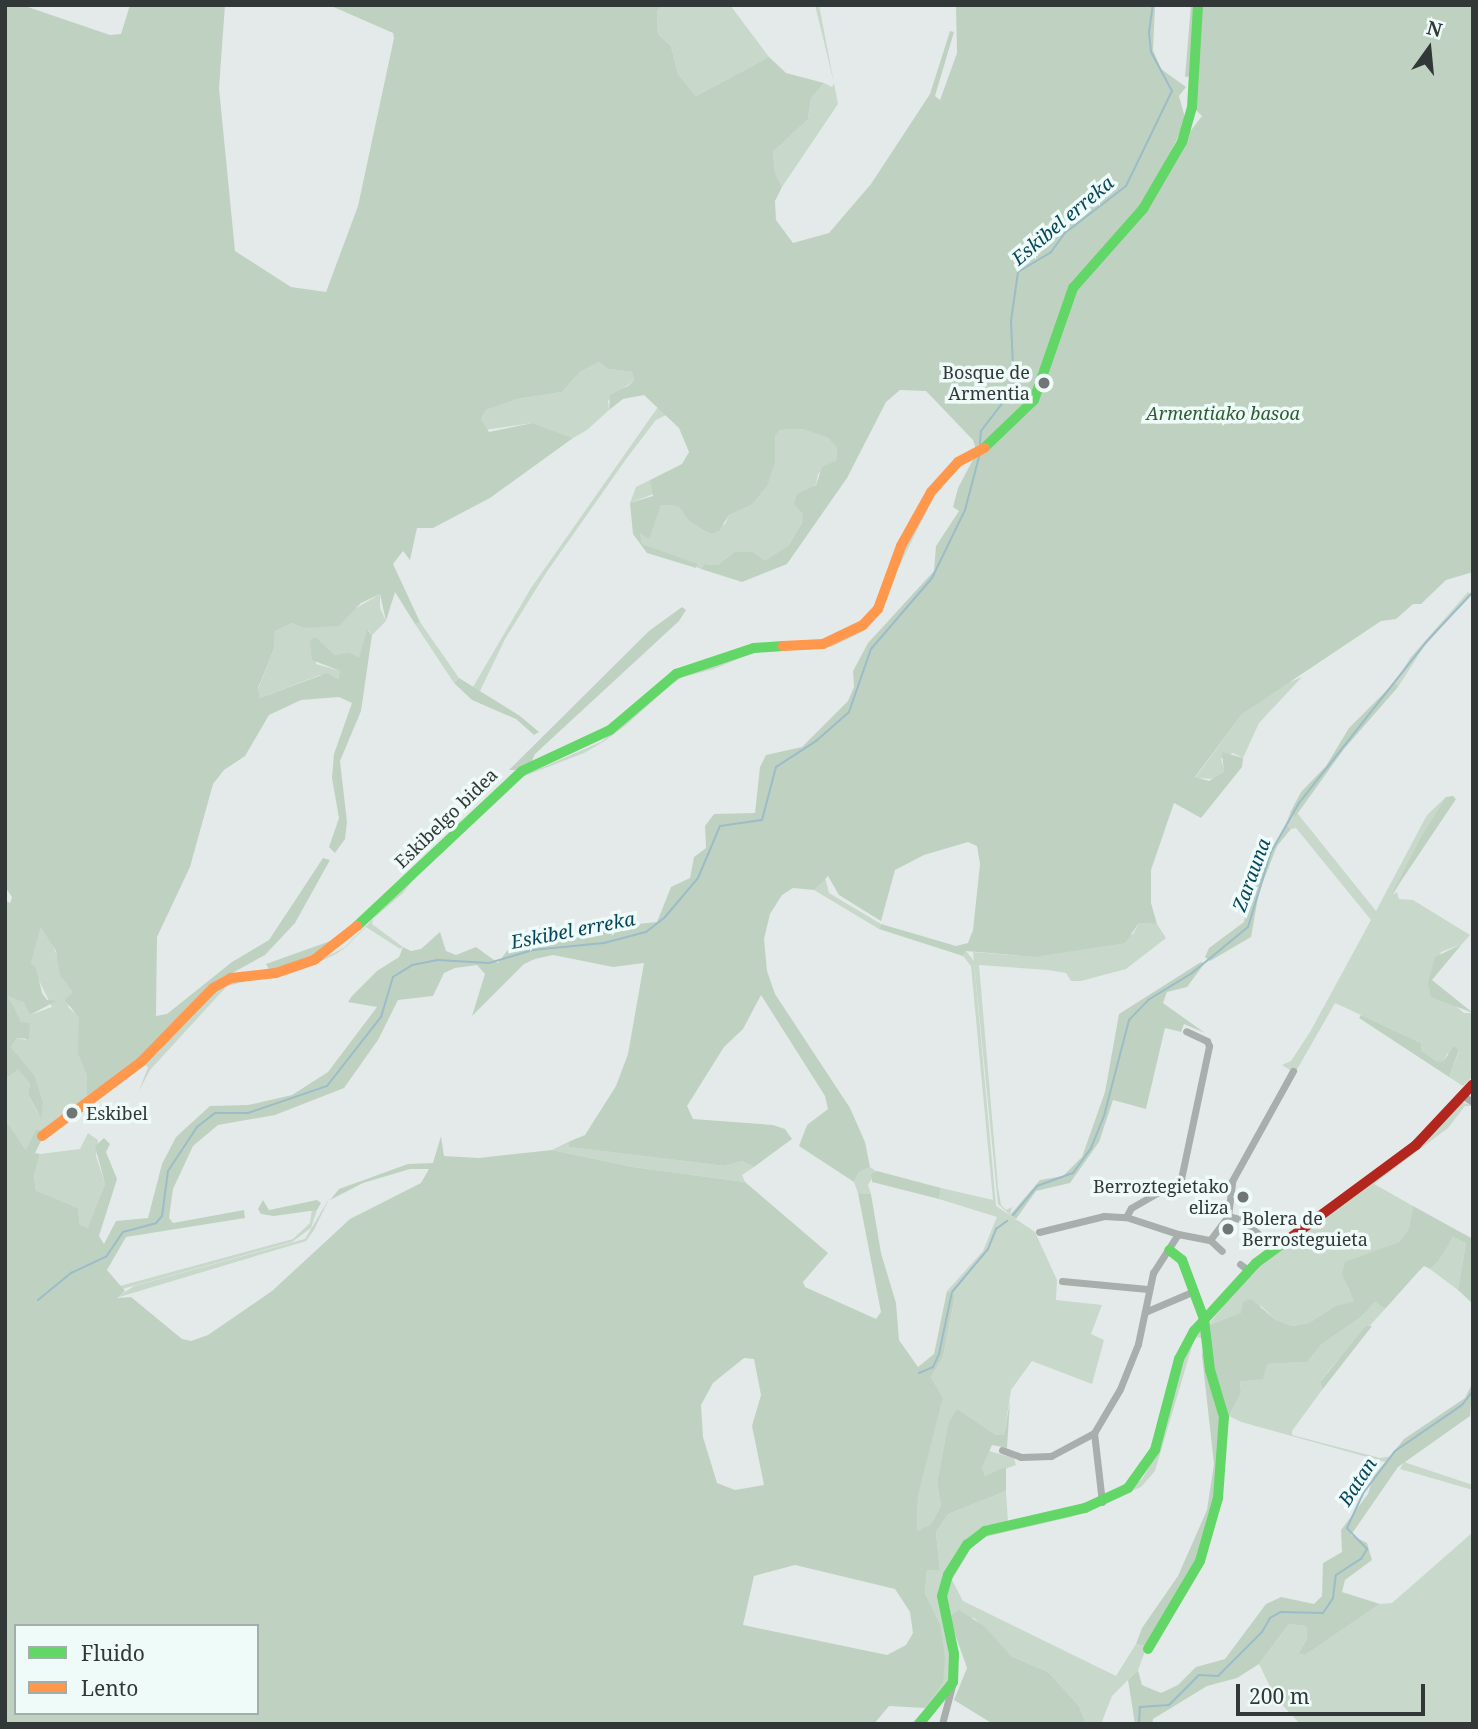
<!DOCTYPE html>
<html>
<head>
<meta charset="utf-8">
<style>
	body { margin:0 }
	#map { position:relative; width:1478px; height:1729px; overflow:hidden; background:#e4eaea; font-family:"Noto Serif",serif }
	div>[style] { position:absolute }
	.green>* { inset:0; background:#c8d8cb }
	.forest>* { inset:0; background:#bfd2c1 }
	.stream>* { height:2px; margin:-1px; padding:0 1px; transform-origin:1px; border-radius:1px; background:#9bbcc8 }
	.street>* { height:7px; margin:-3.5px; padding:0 3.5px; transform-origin:3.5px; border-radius:3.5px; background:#a8aeab }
	.fast>* { height:10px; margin:-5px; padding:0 5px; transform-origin:5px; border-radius:5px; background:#63d668 }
	.slow>* { height:10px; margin:-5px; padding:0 5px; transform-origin:5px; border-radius:5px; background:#ff974d }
	.jam>* { height:10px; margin:-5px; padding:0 5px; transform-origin:5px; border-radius:5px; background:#b3261e }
	.dots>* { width:19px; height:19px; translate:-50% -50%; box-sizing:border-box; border:4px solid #eefbf9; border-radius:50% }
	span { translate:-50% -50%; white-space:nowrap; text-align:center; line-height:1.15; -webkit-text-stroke:7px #eefbf9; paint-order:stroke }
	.poi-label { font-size:18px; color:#323837 }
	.right { translate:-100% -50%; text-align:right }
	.left { translate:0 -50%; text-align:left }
	.park-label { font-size:18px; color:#305d33; font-style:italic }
	.street-label { font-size:18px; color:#323837 }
	.water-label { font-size:19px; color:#07465a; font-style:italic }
	.frame { position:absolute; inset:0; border:7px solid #323837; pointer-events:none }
	.legend { position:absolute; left:14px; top:1624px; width:245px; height:91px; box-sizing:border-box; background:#eefbf9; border:2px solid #a3adab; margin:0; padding:9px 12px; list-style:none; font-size:21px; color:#323837 }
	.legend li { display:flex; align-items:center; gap:14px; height:35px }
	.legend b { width:35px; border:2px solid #a3adab }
	.north { position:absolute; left:1394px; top:14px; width:70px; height:70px; -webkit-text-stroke:5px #eefbf9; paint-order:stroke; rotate:15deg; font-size:19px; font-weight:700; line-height:28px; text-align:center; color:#323837 }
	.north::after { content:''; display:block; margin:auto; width:24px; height:32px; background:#323837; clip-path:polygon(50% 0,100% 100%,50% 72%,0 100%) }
	.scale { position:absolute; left:1236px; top:1684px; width:189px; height:32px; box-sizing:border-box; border:4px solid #323837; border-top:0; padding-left:9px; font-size:21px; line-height:24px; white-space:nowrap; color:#323837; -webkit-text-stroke:5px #eefbf9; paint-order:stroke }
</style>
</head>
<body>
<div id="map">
	<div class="green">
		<div style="clip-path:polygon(662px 5px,730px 5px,769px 57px,696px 96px,678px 74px,671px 46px,658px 34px,657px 10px)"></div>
		<div style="clip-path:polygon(815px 5px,819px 5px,838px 104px,782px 187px,775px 173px,773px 152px,808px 119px,811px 98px,824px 83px,832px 87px,834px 83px)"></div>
		<div style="clip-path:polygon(599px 362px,608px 369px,632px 372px,634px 380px,608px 401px,609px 410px,587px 430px,573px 438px,533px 423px,484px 430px,481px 419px,486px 410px,517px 399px,562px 392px,580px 372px)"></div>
		<div style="clip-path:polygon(658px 407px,666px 415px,656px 420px,629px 455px,546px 573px,505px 639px,480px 691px,473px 687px,531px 588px)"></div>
		<div style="clip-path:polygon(804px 429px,828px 438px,837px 448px,836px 461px,818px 474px,816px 484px,807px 492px,802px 523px,788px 546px,775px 557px,765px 562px,734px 552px,718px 565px,704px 564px,701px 569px,642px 544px,640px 533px,661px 505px,678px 506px,689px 521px,710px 534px,725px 524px,729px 515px,762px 492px,775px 462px,775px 436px,780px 430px)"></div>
		<div style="clip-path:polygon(968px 459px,938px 488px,871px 623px,862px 632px,831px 647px,752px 653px,714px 669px,683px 677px,673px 683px,625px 726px,603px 742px,584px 753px,522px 777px,501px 792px,481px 815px,413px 880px,403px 893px,373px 919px,372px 924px,403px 947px,400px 949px,366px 927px,346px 947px,336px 954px,311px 966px,227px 986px,150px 1070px,139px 1091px,148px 1067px,142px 1063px,224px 984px,313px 964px,345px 947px,503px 788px,525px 775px,601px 742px,670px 683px,687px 674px,755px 650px,801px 648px,865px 627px,935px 491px)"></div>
		<div style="clip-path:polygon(650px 480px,656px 493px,630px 503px,636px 487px)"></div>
		<div style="clip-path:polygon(1468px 592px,1471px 594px,1423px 648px,1398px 687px,1395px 683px,1410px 658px)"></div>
		<div style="clip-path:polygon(380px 594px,380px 608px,386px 621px,372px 635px,368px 630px,359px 657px,348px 652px,335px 655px,316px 637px,316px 664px,340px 671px,338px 679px,320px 675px,260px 698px,258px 689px,274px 649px,275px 631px,292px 623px,303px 628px,331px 623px)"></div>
		<div style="clip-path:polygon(420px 622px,459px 678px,454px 683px,415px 624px)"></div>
		<div style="clip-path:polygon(1302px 677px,1259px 723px,1243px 758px,1233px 753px,1221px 759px,1225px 772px,1216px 779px,1195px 778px,1242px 714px,1282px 685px)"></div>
		<div style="clip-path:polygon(1446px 797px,1393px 895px,1397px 892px,1399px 899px,1413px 900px,1470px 935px,1462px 944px,1441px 952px,1428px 983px,1464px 1013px,1473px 1013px,1473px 1076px,1463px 1086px,1449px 1077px,1459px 1051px,1447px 1054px,1443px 1063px,1436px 1061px,1422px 1051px,1421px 1043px,1335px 1003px,1295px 1073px,1282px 1065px,1291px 1061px,1310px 1032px,1371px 920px,1296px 828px,1291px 829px,1286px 824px,1290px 813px,1298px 814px,1376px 911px,1427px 815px)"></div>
		<div style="clip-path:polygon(825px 877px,829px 893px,881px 924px,879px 929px,814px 890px)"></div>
		<div style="clip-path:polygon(1139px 923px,1157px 924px,1166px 938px,1126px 969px,1081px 981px,1071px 981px,1066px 973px,1048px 970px,979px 965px,998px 1187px,1001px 1205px,1006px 1210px,1012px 1207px,1010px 1215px,998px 1204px,973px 952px,1034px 957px,1133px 934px)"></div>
		<div style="clip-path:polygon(41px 927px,45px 928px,73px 992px,68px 1007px,80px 1018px,79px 1053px,87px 1076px,87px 1096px,26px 1150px,5px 1119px,5px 1079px,13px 1069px,18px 1068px,30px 1084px,28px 1094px,38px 1113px,43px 1102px,35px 1076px,11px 1047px,17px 1038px,26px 1040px,8px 995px,23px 1002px,30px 1015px,52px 1007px,31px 964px)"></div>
		<div style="clip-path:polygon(966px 951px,974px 961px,996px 1206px,1035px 1232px,1057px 1280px,1056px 1300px,1102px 1305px,1091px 1334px,1104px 1340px,1092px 1384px,1032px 1361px,1011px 1390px,1004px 1435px,996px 1435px,958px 1410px,948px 1424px,937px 1483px,941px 1506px,931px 1524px,917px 1532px,918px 1497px,943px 1398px,931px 1377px,943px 1357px,955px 1297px,947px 1291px,983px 1251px,997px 1217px,939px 1199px,941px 1188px,993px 1200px,971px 966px,963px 956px)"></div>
		<div style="clip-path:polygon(1462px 1102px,1473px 1106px,1465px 1106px,1448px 1128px,1374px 1184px,1413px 1206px,1409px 1228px,1399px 1242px,1345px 1263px,1347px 1286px,1355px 1301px,1335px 1306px,1309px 1323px,1292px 1326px,1276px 1320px,1261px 1306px,1207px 1326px,1256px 1267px)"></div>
		<div style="clip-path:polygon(88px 1133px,98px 1140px,96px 1156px,105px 1184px,89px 1228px,80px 1226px,78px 1208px,36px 1192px,34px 1176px,40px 1154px,80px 1149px)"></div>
		<div style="clip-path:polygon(568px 1142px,571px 1147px,725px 1166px,742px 1161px,754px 1167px,742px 1175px,745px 1182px,633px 1167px,552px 1150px)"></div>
		<div style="clip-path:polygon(870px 1167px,876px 1171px,868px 1185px,871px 1194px,858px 1193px,854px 1182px,859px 1172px)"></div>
		<div style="clip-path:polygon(330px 1197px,314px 1230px,306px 1241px,116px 1298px,134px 1286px,305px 1239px)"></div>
		<div style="clip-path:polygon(312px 1209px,317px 1210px,311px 1228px,292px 1242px,122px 1289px,120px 1286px,293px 1239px,310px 1223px)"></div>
		<div style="clip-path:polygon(1453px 1237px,1466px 1243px,1458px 1290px,1430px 1269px)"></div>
		<div style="clip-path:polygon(1375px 1302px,1385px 1309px,1330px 1369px,1320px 1382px,1322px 1390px,1292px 1431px,1292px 1435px,1380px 1458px,1393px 1456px,1385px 1462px,1241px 1422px,1229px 1416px,1241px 1393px,1240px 1381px,1267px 1364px,1307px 1362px,1322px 1344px,1361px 1317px)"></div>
		<div style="clip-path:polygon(1199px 1328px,1204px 1339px,1197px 1337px,1193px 1343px,1155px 1471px,1141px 1487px,1071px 1517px,985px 1537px,971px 1548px,952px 1580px,963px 1601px,1116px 1676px,1136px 1644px,1147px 1646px,1138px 1670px,1112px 1696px,1101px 1724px,1086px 1724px,1079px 1706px,1048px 1672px,1011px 1656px,974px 1618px,949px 1617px,945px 1598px,953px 1569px,970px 1545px,983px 1535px,1127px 1492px,1142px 1479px,1154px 1459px,1180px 1364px)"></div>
		<div style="clip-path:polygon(989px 1451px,1014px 1458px,1016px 1465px,985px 1476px,982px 1468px)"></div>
		<div style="clip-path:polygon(1404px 1462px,1473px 1485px,1473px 1490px,1400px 1469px)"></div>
		<div style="clip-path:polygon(1006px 1491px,1008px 1522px,976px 1532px,941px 1587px,951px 1673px,947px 1686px,915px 1724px,911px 1724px,926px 1708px,940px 1624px,925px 1593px,927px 1570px,940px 1571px,936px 1532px,948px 1514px)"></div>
		<div style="clip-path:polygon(1473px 1532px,1473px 1724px,1300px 1724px,1275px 1697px,1259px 1664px,1289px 1624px,1306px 1626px,1307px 1639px,1298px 1654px,1305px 1655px,1380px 1604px,1392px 1603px)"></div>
	</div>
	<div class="forest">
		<div style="clip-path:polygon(evenodd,5px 5px,22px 5px,110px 35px,121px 34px,130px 5px,225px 5px,219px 88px,235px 251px,291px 287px,326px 292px,358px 206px,394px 38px,393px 33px,329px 5px,662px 5px,657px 11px,658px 34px,671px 46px,678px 74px,696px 96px,769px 57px,786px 73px,824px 83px,811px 98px,808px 119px,773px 152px,775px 173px,782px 187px,775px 201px,776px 220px,793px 243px,829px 233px,871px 184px,930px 94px,950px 31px,954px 32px,935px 96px,940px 100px,957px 53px,956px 5px,1155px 5px,1153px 50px,1161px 69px,1186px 87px,1179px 96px,1186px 121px,1163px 167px,1202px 116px,1195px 109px,1192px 76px,1185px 77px,1191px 5px,1473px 5px,1473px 572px,1446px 580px,1421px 604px,1413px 604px,1396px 619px,1381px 621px,1242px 714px,1195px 777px,1209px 781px,1224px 772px,1222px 752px,1243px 758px,1242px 767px,1201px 818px,1174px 803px,1151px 870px,1151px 903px,1157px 924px,1139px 923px,1125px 943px,1034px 957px,966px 951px,963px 956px,879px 929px,881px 924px,956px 946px,968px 943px,973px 930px,980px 864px,977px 846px,968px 842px,924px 855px,895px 870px,881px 921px,839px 895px,828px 876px,814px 890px,793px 888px,782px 895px,770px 914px,764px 939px,767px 971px,775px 994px,850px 1108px,865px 1142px,870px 1167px,859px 1172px,854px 1182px,799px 1146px,807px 1125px,828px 1109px,825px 1096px,761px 995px,743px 1029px,724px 1047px,687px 1106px,693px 1119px,773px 1125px,785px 1129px,792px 1139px,754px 1167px,742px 1161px,725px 1166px,570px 1147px,568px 1142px,585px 1135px,616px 1086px,628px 1054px,644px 963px,613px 967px,553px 955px,535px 959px,524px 964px,472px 1016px,485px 974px,477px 965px,455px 968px,444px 973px,433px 996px,398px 1000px,378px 1040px,344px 1088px,275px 1115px,218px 1125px,193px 1146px,173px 1189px,169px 1218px,173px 1223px,244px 1210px,245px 1218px,126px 1237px,107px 1270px,125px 1291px,117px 1298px,131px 1297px,182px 1339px,191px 1341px,208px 1335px,272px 1291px,350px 1219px,421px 1183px,429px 1169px,410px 1169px,363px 1183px,330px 1200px,339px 1189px,408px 1164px,433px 1163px,441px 1136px,444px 1156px,479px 1158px,552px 1150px,633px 1167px,745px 1182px,828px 1253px,803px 1282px,805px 1287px,876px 1319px,881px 1312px,858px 1193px,871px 1194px,881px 1253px,896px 1303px,899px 1340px,918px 1367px,934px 1354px,947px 1291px,955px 1296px,943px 1357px,931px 1377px,943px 1398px,918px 1497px,917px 1531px,931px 1524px,941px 1506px,937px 1483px,948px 1424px,957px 1409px,996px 1435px,1004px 1435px,1010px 1401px,1007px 1448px,992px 1445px,982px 1468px,985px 1476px,1006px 1467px,1006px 1491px,948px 1514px,936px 1532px,940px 1571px,927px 1570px,925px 1593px,940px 1624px,945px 1658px,943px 1683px,925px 1708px,889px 1706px,874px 1724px,5px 1724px,5px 1119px,26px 1150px,36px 1130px,46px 1131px,35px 1153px,40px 1154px,34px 1176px,36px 1191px,78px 1208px,80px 1225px,88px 1228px,105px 1184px,95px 1146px,104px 1138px,110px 1144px,106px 1152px,117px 1179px,99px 1236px,104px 1244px,116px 1221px,148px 1218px,162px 1164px,176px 1137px,210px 1106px,248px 1105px,292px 1095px,328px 1072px,377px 1007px,348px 1002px,352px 996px,377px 971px,399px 957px,403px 947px,411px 951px,421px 949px,440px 932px,446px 951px,456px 955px,476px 947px,498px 963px,510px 947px,568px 934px,582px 937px,609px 927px,657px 922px,671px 887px,690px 878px,694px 857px,706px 848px,705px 826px,714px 814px,755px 813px,760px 767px,766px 755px,802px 747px,848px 701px,854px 687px,853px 671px,868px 643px,934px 571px,936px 546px,959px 511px,953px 507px,958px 488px,977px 452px,973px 440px,926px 391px,900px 390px,886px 402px,847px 478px,787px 564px,742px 582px,701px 569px,704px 564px,718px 565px,734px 552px,752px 552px,765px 561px,788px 546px,802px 523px,803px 514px,794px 504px,797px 494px,816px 485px,822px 467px,836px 461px,837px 448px,828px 438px,803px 429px,780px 430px,775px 436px,775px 462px,767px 486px,752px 504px,729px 515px,719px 531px,710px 534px,689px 521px,678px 506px,661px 505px,649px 539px,640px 533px,642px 544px,697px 564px,696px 568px,647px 553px,633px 534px,630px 503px,653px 496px,650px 480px,682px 464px,689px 452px,679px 428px,644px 395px,623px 399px,609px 410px,610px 395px,628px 386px,634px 380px,632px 372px,608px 369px,599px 362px,580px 372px,562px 392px,517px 399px,486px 410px,481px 419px,489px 432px,533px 423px,573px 438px,490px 498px,433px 528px,417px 528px,410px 560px,403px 551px,393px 564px,420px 622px,415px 624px,395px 592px,386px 621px,380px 594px,361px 603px,339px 626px,303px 628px,292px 623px,275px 631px,274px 649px,258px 688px,260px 698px,327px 673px,338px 679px,340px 671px,312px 660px,310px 640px,316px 637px,335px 655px,348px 652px,359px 657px,367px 630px,372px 635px,361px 711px,340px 761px,347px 822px,345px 839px,335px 853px,329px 847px,339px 818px,332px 778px,334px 754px,352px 703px,339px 697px,301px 700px,269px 715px,245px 756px,224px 770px,213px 784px,190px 867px,157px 937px,156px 1016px,167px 1014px,232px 962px,269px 940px,323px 858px,330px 860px,295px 923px,265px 955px,223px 978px,150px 1052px,87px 1096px,87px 1076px,78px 1053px,79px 1018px,65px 1000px,73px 992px,60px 975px,56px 951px,41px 927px,31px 964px,36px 968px,42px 993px,47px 1000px,56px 1001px,30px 1015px,23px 1002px,8px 996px,21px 1022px,30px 1023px,29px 1039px,17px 1038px,11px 1047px,35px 1076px,43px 1102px,41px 1118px,28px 1094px,30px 1084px,18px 1069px,5px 1079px,5px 900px,10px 903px,12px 897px,5px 887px,5px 5px,744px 1358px,754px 1359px,761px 1395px,752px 1426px,764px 1485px,735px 1490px,717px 1483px,703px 1437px,701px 1405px,713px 1383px,744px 1358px,5px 5px,795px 1565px,895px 1589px,910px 1612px,913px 1633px,906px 1645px,887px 1655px,743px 1625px,754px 1576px,795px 1565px,5px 5px,16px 1626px,257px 1626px,257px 1713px,16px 1713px,16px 1626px)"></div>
		<div style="clip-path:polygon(682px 607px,686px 610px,679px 621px,535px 754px,528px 770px,509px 770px,649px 631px)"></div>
		<div style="clip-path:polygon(459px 678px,520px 716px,539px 732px,534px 735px,516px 719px,472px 700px,454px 683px)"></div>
		<div style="clip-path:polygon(1395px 682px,1398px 687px,1344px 749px,1295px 817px,1290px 813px,1301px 792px,1326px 766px,1349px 728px)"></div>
		<div style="clip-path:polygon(1453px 796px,1456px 799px,1391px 896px,1420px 839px,1446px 797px)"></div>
		<div style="clip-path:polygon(1286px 824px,1291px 829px,1277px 846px,1259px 892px,1251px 937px,1210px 961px,1205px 957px,1209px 948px,1244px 922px,1250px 893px)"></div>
		<div style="clip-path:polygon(336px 939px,332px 950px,270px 971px,266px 964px)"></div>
		<div style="clip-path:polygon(1462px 944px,1432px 980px,1473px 1013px,1431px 997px,1428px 983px,1435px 957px)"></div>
		<div style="clip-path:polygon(1201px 962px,1204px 964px,1187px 987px,1167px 992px,1163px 1003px,1205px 1033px,1184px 1024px,1181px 1032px,1165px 1028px,1146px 1109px,1113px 1100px,1099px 1142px,1070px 1183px,1036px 1191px,1016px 1219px,1010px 1215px,1040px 1180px,1063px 1176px,1082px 1157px,1105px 1092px,1119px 1014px)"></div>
		<div style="clip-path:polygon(1361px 1015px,1421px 1043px,1422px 1051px,1436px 1061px,1443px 1062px,1454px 1046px,1459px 1050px,1449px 1077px,1359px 1018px)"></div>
		<div style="clip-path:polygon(877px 1171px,941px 1188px,939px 1199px,872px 1182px,871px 1174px)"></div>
		<div style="clip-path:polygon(263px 1200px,269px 1210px,317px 1200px,321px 1203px,317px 1210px,274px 1216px,261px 1214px,258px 1209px)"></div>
		<div style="clip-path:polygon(1413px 1206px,1473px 1239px,1473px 1304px,1458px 1290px,1466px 1243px,1453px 1237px,1438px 1261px,1430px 1269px,1424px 1266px,1419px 1271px,1385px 1309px,1375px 1302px,1361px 1317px,1322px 1344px,1307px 1362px,1267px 1364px,1263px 1379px,1240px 1381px,1241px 1393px,1229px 1416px,1224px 1413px,1215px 1385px,1207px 1326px,1241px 1313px,1243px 1302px,1251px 1299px,1276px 1320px,1292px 1326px,1309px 1323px,1335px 1306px,1354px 1301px,1342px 1274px,1345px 1262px,1399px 1242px,1409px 1228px)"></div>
		<div style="clip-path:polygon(1366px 1326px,1372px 1326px,1322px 1390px,1320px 1382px)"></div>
		<div style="clip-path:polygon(1204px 1339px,1221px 1418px,1216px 1496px,1197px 1560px,1147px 1646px,1136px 1644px,1142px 1628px,1178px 1576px,1207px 1510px,1214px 1464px,1202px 1356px)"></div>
		<div style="clip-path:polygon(1473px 1382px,1470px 1416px,1398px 1467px,1351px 1535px,1367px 1543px,1372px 1560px,1345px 1580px,1342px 1592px,1380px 1604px,1305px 1655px,1298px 1654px,1307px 1639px,1306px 1626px,1289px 1624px,1259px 1664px,1237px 1678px,1207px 1686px,1153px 1719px,1152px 1724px,1135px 1724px,1128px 1680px,1138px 1670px,1142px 1685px,1161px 1693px,1178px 1685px,1196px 1667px,1225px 1659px,1266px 1604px,1281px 1597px,1314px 1604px,1322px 1596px,1323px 1563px,1342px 1552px,1341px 1530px,1368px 1494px,1373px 1477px,1404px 1439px,1465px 1398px)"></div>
		<div style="clip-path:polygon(959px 1610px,984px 1626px,1011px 1656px,1048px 1672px,1079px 1706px,1086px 1724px,993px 1724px,954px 1700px,967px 1668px,949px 1617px)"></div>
	</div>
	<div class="stream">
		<div style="left:980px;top:444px;width:13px;rotate:-86deg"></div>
		<div style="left:981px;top:431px;width:54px;rotate:-52.5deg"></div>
		<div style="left:1014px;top:388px;width:67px;rotate:-92.6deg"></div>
		<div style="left:1011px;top:321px;width:49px;rotate:-81.9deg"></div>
		<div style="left:1018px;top:272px;width:39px;rotate:-31deg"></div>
		<div style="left:1051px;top:252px;width:24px;rotate:-54deg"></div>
		<div style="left:1065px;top:233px;width:77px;rotate:-37.6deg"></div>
		<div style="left:1126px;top:186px;width:106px;rotate:-64.2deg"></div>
		<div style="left:1172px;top:91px;width:44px;rotate:-118.3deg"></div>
		<div style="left:1151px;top:52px;width:20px;rotate:-96deg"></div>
		<div style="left:1149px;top:32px;width:27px;rotate:-82deg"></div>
		<div style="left:1013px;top:1215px;width:38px;rotate:-50deg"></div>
		<div style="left:1037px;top:1186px;width:38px;rotate:-20deg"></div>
		<div style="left:1073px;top:1173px;width:31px;rotate:-54deg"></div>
		<div style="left:1091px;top:1148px;width:35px;rotate:-68deg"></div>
		<div style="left:1104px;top:1116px;width:99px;rotate:-75.4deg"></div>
		<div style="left:1129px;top:1020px;width:28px;rotate:-46deg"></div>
		<div style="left:1148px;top:1000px;width:52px;rotate:-31.5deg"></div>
		<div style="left:1192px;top:973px;width:72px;rotate:-39.4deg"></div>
		<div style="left:1248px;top:927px;width:78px;rotate:-73deg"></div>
		<div style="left:1271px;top:852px;width:56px;rotate:-60.3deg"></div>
		<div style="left:1299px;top:803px;width:205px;rotate:-51.7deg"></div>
		<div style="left:1426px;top:642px;width:69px;rotate:-46.8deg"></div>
		<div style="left:38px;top:1300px;width:43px;rotate:-39.3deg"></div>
		<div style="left:71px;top:1273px;width:38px;rotate:-25deg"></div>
		<div style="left:106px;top:1257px;width:30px;rotate:-56deg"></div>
		<div style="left:123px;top:1232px;width:34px;rotate:-15deg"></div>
		<div style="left:156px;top:1223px;width:9px;rotate:-49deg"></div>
		<div style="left:162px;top:1216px;width:45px;rotate:-82.4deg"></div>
		<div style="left:168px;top:1171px;width:53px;rotate:-56.6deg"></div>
		<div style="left:197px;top:1127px;width:23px;rotate:-38deg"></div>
		<div style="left:215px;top:1113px;width:33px"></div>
		<div style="left:248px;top:1113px;width:83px;rotate:-18.9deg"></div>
		<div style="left:327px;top:1086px;width:88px;rotate:-52deg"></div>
		<div style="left:381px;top:1017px;width:42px;rotate:-73.3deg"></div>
		<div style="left:393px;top:977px;width:22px;rotate:-32deg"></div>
		<div style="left:412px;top:965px;width:26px;rotate:-11deg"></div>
		<div style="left:438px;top:960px;width:51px;rotate:3.4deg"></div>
		<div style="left:489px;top:963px;width:46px;rotate:-16.5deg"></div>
		<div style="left:533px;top:950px;width:71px;rotate:-5.6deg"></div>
		<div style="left:604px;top:943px;width:43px;rotate:-14.7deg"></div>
		<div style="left:646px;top:932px;width:24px;rotate:-38deg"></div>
		<div style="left:665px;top:917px;width:51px;rotate:-49.8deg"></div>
		<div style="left:698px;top:878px;width:56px;rotate:-67.1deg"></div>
		<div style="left:720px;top:826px;width:42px;rotate:-8.1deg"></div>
		<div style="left:762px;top:820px;width:55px;rotate:-75.2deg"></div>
		<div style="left:776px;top:767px;width:48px;rotate:-33deg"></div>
		<div style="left:816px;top:741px;width:44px;rotate:-41.3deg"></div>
		<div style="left:849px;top:712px;width:67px;rotate:-70.8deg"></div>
		<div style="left:871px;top:649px;width:94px;rotate:-49.3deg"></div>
		<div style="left:932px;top:578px;width:76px;rotate:-64.1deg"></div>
		<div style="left:965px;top:510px;width:55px;rotate:-75.2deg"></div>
		<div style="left:919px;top:1373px;width:15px;rotate:-23deg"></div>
		<div style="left:933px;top:1367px;width:14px;rotate:-65deg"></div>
		<div style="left:939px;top:1354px;width:63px;rotate:-78.2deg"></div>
		<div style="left:952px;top:1292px;width:56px;rotate:-50.1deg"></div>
		<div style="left:988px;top:1249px;width:22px;rotate:-68deg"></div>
		<div style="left:996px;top:1229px;width:14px;rotate:-36deg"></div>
		<div style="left:1139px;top:1724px;width:17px;rotate:-87deg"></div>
		<div style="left:1140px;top:1707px;width:29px;rotate:-4deg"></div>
		<div style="left:1169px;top:1705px;width:42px;rotate:-45deg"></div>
		<div style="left:1199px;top:1675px;width:19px;rotate:3deg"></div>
		<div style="left:1218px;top:1676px;width:62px;rotate:-45deg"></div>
		<div style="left:1262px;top:1632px;width:16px;rotate:-60deg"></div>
		<div style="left:1270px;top:1618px;width:13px;rotate:-29deg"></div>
		<div style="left:1281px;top:1612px;width:42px;rotate:1.4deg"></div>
		<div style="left:1323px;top:1613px;width:18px;rotate:-56deg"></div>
		<div style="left:1333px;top:1598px;width:23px;rotate:-83deg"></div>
		<div style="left:1336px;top:1575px;width:30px;rotate:-33deg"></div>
		<div style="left:1361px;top:1559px;width:12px;rotate:-59deg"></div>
		<div style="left:1367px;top:1549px;width:29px;rotate:-134deg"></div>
		<div style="left:1347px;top:1528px;width:40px;rotate:-65deg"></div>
		<div style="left:1364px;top:1492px;width:51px;rotate:-52.9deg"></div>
		<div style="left:1395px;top:1451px;width:81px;rotate:-34.5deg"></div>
		<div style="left:1462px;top:1405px;width:18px;rotate:-52deg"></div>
	</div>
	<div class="street">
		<div style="left:1463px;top:1096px;width:12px;rotate:31deg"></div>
		<div style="left:1228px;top:1216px;width:35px;rotate:-83deg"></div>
		<div style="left:1232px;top:1181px;width:126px;rotate:-61deg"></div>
		<div style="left:1126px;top:1217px;width:10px;rotate:-61deg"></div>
		<div style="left:1131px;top:1208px;width:58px;rotate:-30.1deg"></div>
		<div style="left:1181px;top:1179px;width:136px;rotate:-78.1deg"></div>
		<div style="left:1209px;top:1046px;width:5px;rotate:-112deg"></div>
		<div style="left:1207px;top:1041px;width:23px;rotate:-155deg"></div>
		<div style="left:1039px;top:1232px;width:67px;rotate:-13.8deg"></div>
		<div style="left:1104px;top:1216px;width:22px;rotate:3deg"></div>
		<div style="left:1126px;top:1217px;width:55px;rotate:18.1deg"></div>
		<div style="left:1210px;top:1240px;width:16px;rotate:43deg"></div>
		<div style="left:1240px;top:1264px;width:10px;rotate:37deg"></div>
		<div style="left:1062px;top:1281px;width:86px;rotate:5.3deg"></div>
		<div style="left:1145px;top:1312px;width:51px;rotate:-23.1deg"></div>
		<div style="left:1002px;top:1450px;width:20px;rotate:20deg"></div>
		<div style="left:1021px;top:1457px;width:30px;rotate:-2deg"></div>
		<div style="left:1051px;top:1456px;width:49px;rotate:-28.1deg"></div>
		<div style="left:1102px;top:1502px;width:69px;rotate:-96.6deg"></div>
		<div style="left:1094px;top:1433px;width:51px;rotate:-59.4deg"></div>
		<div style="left:1120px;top:1389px;width:48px;rotate:-68.2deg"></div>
		<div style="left:1138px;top:1344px;width:73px;rotate:-78.1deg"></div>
		<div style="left:1153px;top:1273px;width:46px;rotate:-57.3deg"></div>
		<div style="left:1178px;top:1234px;width:33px;rotate:11deg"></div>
		<div style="left:1210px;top:1240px;width:30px;rotate:-53deg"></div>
		<div style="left:1228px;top:1216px;width:16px;rotate:15deg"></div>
		<div style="left:1243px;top:1220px;width:42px;rotate:42.1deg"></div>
		<div style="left:942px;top:1724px;width:43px;rotate:-75.3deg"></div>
	</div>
	<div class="fast">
		<div style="left:984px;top:448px;width:69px;rotate:-43.8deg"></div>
		<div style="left:1034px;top:400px;width:119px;rotate:-70.8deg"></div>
		<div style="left:1073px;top:288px;width:106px;rotate:-48.5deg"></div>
		<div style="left:1143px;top:209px;width:78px;rotate:-59.8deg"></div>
		<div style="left:1182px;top:142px;width:36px;rotate:-74deg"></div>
		<div style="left:1192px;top:107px;width:102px;rotate:-86.6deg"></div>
		<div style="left:357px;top:926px;width:226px;rotate:-43.2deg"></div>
		<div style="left:522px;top:771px;width:97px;rotate:-25deg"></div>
		<div style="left:610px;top:730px;width:87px;rotate:-40.3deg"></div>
		<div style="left:676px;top:674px;width:82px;rotate:-18.4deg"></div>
		<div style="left:754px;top:648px;width:29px;rotate:-4deg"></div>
		<div style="left:1148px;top:1649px;width:102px;rotate:-59.4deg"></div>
		<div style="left:1200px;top:1561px;width:66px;rotate:-74.1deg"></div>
		<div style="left:1218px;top:1498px;width:81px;rotate:-85.8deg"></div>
		<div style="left:1224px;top:1417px;width:49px;rotate:-106.6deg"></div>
		<div style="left:1210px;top:1370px;width:51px;rotate:-96.7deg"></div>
		<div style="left:1204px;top:1319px;width:63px;rotate:-110.4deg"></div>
		<div style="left:1182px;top:1260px;width:16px;rotate:-142deg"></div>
		<div style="left:919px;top:1724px;width:54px;rotate:-51deg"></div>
		<div style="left:953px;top:1682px;width:28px;rotate:-88deg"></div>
		<div style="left:954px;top:1654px;width:59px;rotate:-101.7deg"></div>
		<div style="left:942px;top:1596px;width:22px;rotate:-74deg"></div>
		<div style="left:948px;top:1575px;width:36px;rotate:-58deg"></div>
		<div style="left:967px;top:1545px;width:23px;rotate:-38deg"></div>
		<div style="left:985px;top:1531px;width:103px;rotate:-13deg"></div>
		<div style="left:1085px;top:1508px;width:47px;rotate:-24.9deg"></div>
		<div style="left:1128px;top:1488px;width:47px;rotate:-54.6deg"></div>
		<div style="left:1155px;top:1450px;width:94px;rotate:-75.2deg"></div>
		<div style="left:1179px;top:1359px;width:32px;rotate:-62deg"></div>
		<div style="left:1194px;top:1331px;width:92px;rotate:-47.6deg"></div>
		<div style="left:1256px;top:1263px;width:42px;rotate:-36.3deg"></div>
	</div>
	<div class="slow">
		<div style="left:783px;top:646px;width:40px;rotate:-2.9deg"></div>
		<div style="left:823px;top:644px;width:44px;rotate:-25.4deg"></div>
		<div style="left:863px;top:625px;width:22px;rotate:-47deg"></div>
		<div style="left:878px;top:609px;width:67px;rotate:-69.9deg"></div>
		<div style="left:901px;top:546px;width:62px;rotate:-60.9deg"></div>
		<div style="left:931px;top:492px;width:40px;rotate:-48deg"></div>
		<div style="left:958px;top:462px;width:30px;rotate:-28deg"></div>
		<div style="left:42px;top:1136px;width:124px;rotate:-36.8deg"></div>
		<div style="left:141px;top:1062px;width:103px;rotate:-45.8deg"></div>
		<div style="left:213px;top:988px;width:21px;rotate:-29deg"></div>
		<div style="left:231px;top:978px;width:45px;rotate:-6.3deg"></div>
		<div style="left:276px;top:973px;width:40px;rotate:-18.9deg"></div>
		<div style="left:314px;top:960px;width:55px;rotate:-38.3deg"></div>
	</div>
	<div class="jam">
		<div style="left:1290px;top:1238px;width:157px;rotate:-36.4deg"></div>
		<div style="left:1416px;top:1145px;width:83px;rotate:-46.9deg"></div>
	</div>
	<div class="dots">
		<div style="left:1044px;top:383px;background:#707676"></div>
		<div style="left:72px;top:1113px;background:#707676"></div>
		<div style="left:1243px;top:1197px;background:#707676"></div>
		<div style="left:1228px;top:1229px;background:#707676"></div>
	</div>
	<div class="poi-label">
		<span class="right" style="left:1030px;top:383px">Bosque de<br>Armentia</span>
		<span class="left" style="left:86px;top:1113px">Eskibel</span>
		<span class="right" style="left:1229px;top:1197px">Berroztegietako<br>eliza</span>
		<span class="left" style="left:1242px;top:1229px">Bolera de<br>Berrosteguieta</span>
	</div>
	<div class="park-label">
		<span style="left:1223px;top:413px">Armentiako basoa</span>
	</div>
	<div class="street-label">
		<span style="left:446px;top:818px;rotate:-44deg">Eskibelgo bidea</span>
	</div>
	<div class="water-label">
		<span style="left:1063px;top:221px;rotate:-40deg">Eskibel erreka</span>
		<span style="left:1252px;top:875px;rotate:-70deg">Zarauna</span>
		<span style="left:573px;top:931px;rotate:-11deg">Eskibel erreka</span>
		<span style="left:1358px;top:1482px;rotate:-57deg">Batan</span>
	</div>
	<div class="frame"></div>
	<ul class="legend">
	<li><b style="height:9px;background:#63d668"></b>Fluido</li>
	<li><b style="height:9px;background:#ff974d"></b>Lento</li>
	</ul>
	<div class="north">N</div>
	<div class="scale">200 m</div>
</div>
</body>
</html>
